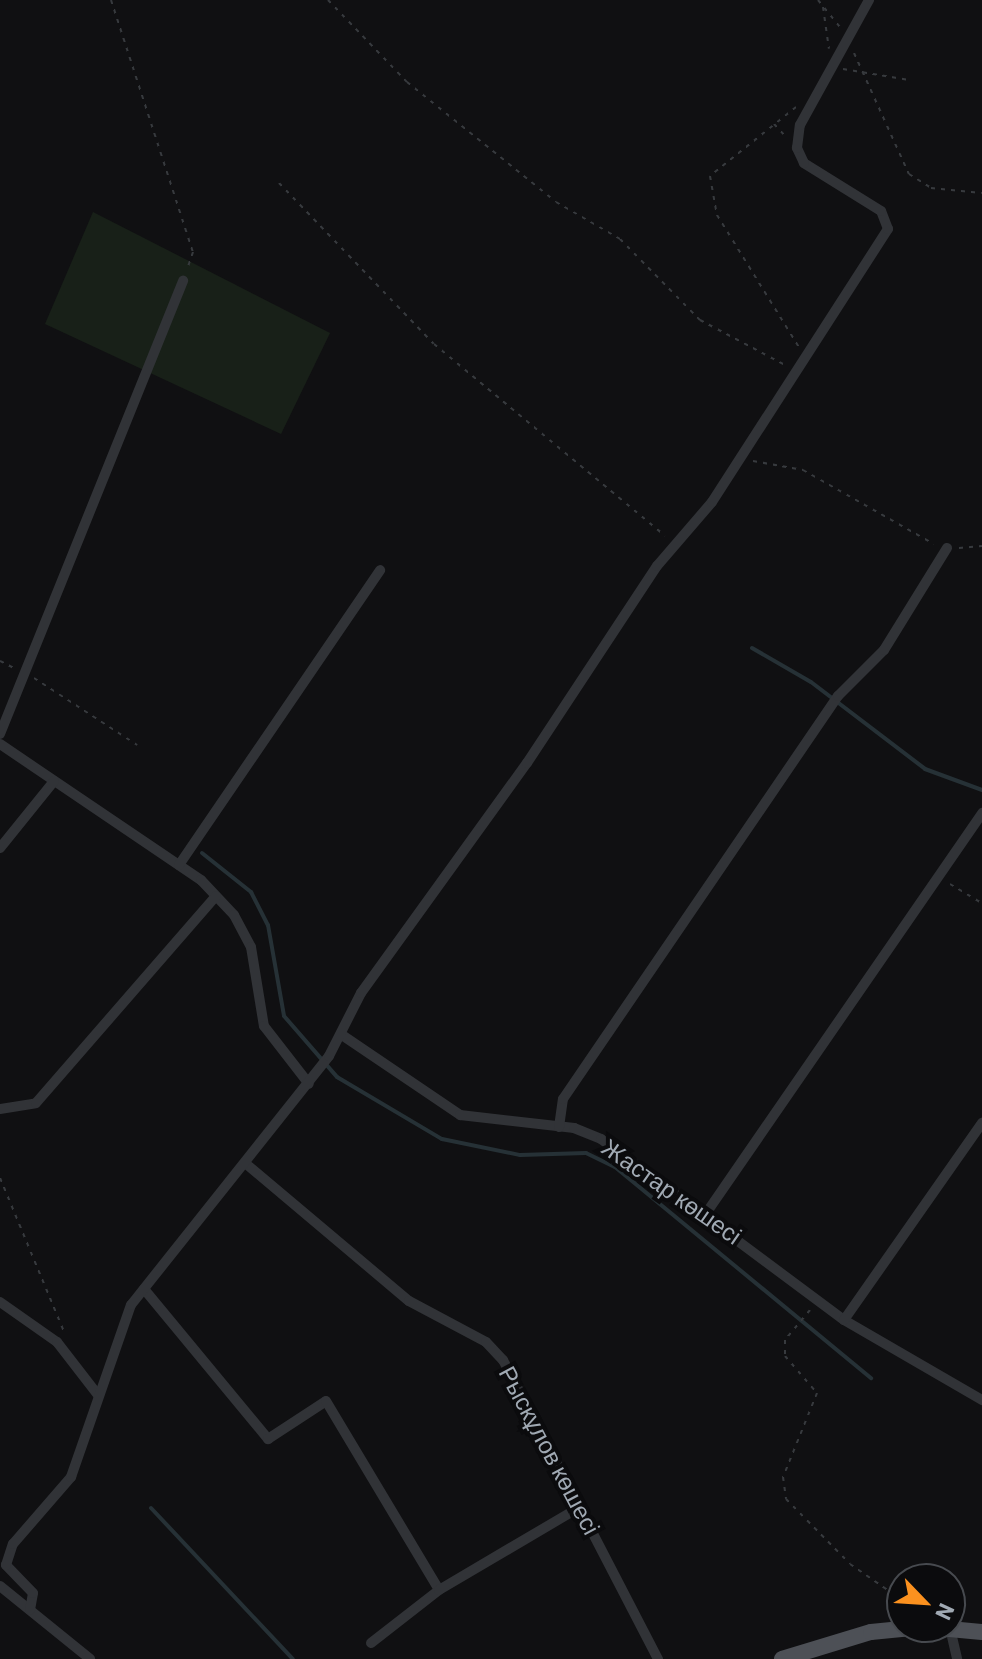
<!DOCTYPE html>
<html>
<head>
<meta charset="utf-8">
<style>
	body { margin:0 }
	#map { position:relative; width:982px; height:1659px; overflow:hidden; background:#101012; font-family:Barlow,sans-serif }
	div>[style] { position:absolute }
	.green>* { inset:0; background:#182018 }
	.stream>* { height:4px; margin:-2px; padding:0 2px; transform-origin:2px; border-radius:2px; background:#263136 }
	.path>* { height:2px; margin-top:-1px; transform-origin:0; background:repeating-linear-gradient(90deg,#373a3e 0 4px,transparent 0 10px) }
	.minor>* { height:10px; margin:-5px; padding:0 5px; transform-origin:5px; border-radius:5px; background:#313337 }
	.primary>* { height:16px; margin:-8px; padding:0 8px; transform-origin:8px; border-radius:8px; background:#4d5056 }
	span { translate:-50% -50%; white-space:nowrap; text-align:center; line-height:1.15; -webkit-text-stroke:8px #0b0b0d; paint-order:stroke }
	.street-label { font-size:24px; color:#a0a9b3 }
	.north { position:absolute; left:886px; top:1563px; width:80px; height:80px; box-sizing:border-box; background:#0b0b0d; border:2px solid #474a4f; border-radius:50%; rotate:115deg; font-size:22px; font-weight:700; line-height:32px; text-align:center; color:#a0a9b3 }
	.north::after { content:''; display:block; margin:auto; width:28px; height:36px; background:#fb911f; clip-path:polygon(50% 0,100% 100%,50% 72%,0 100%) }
</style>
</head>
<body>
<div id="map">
	<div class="green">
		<div style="clip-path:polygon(93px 212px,330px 333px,281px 434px,45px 324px)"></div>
	</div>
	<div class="stream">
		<div style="left:752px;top:648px;width:68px;rotate:30deg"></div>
		<div style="left:811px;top:682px;width:143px;rotate:37.3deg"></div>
		<div style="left:925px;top:769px;width:61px;rotate:20.2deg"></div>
		<div style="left:202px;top:853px;width:63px;rotate:38.5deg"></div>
		<div style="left:251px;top:892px;width:37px;rotate:63deg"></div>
		<div style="left:268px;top:925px;width:92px;rotate:80deg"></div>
		<div style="left:284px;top:1016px;width:81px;rotate:49deg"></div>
		<div style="left:337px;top:1077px;width:122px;rotate:30.6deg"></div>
		<div style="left:442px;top:1139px;width:80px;rotate:11.6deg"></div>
		<div style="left:520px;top:1155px;width:66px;rotate:-1.7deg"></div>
		<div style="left:586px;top:1153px;width:32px;rotate:26deg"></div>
		<div style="left:615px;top:1167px;width:332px;rotate:39.5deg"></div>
		<div style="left:151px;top:1508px;width:207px;rotate:46.8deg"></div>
	</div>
	<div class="path">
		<div style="left:111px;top:0;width:265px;rotate:72deg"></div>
		<div style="left:193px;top:252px;width:18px;rotate:109deg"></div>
		<div style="left:328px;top:0;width:114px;rotate:46.1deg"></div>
		<div style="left:407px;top:82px;width:191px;rotate:38.8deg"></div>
		<div style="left:556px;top:202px;width:74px;rotate:30deg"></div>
		<div style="left:620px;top:239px;width:114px;rotate:45.4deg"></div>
		<div style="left:700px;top:320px;width:96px;rotate:27.9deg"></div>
		<div style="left:818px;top:0;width:35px;rotate:51deg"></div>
		<div style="left:823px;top:7px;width:42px;rotate:81.9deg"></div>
		<div style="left:854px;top:53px;width:133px;rotate:65.6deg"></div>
		<div style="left:909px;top:174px;width:26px;rotate:32deg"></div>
		<div style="left:931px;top:188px;width:51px;rotate:5.6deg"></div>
		<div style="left:843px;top:69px;width:67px;rotate:9.5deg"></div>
		<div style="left:796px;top:107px;width:110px;rotate:141.3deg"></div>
		<div style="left:710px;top:176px;width:40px;rotate:80deg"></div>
		<div style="left:717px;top:215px;width:155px;rotate:58.2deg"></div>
		<div style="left:774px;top:124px;width:18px;rotate:47deg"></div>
		<div style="left:279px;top:183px;width:223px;rotate:46.1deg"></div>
		<div style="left:434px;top:344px;width:300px;rotate:39.7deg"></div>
		<div style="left:753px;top:461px;width:51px;rotate:10.2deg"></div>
		<div style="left:803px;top:470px;width:150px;rotate:29.5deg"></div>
		<div style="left:959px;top:548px;width:23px;rotate:-5deg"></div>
		<div style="left:0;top:661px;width:16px;rotate:27deg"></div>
		<div style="left:34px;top:678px;width:123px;rotate:33deg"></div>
		<div style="left:950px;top:884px;width:37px;rotate:31deg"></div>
		<div style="left:0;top:1178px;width:167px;rotate:67.4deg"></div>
		<div style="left:810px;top:1310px;width:39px;rotate:130deg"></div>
		<div style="left:785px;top:1340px;width:16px;rotate:90deg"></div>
		<div style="left:785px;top:1356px;width:49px;rotate:49.1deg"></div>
		<div style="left:817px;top:1393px;width:91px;rotate:112deg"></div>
		<div style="left:783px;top:1477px;width:22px;rotate:82deg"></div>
		<div style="left:786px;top:1499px;width:91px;rotate:45.4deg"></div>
		<div style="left:850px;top:1564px;width:63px;rotate:34.7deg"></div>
	</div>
	<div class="minor">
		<div style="left:0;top:734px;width:489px;rotate:-68deg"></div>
		<div style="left:0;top:744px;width:243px;rotate:34.1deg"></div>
		<div style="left:201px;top:880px;width:48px;rotate:46.7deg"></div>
		<div style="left:234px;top:915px;width:36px;rotate:62deg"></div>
		<div style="left:251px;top:947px;width:80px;rotate:80.7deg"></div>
		<div style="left:264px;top:1026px;width:73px;rotate:52.2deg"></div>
		<div style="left:0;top:848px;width:86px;rotate:-51.1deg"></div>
		<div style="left:179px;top:865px;width:357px;rotate:-55.7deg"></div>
		<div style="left:342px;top:1035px;width:143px;rotate:34.1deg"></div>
		<div style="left:460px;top:1115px;width:115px;rotate:6.5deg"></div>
		<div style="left:574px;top:1128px;width:29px;rotate:22deg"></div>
		<div style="left:601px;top:1139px;width:303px;rotate:36.7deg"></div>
		<div style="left:844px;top:1320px;width:160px;rotate:30.1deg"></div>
		<div style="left:0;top:1109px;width:36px;rotate:-9deg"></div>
		<div style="left:36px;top:1103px;width:274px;rotate:-49deg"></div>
		<div style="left:559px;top:1127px;width:28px;rotate:-82deg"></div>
		<div style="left:563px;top:1099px;width:488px;rotate:-55.7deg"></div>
		<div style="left:838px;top:696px;width:65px;rotate:-45deg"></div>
		<div style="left:884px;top:650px;width:120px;rotate:-58.3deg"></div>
		<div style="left:245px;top:1163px;width:214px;rotate:40.1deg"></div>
		<div style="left:409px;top:1301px;width:87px;rotate:28deg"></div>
		<div style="left:486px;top:1342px;width:25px;rotate:47deg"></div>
		<div style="left:503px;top:1360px;width:337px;rotate:62.6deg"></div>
		<div style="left:707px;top:1212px;width:485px;rotate:-55.4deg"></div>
		<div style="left:144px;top:1289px;width:195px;rotate:50.4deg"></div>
		<div style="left:268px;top:1439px;width:69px;rotate:-33.2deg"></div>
		<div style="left:326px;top:1401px;width:220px;rotate:59.1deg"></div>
		<div style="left:0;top:1302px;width:70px;rotate:35.1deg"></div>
		<div style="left:57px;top:1342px;width:67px;rotate:52.3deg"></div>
		<div style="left:844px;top:1320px;width:241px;rotate:-55deg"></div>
		<div style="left:0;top:1586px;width:116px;rotate:39deg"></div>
		<div style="left:30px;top:1610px;width:17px;rotate:-80deg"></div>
		<div style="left:33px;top:1593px;width:39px;rotate:-134deg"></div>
		<div style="left:6px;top:1565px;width:22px;rotate:-72deg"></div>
		<div style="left:13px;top:1544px;width:89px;rotate:-49.1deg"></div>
		<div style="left:71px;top:1477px;width:182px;rotate:-70.8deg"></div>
		<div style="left:131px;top:1305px;width:318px;rotate:-51.5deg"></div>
		<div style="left:329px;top:1056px;width:71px;rotate:-63.1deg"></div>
		<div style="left:361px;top:993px;width:284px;rotate:-54.2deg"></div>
		<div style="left:527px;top:763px;width:236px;rotate:-56.6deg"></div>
		<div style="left:657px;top:566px;width:84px;rotate:-49.3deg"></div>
		<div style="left:712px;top:502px;width:325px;rotate:-57.2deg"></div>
		<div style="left:888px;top:229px;width:19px;rotate:-111deg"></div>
		<div style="left:881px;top:211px;width:91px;rotate:-148.1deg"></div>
		<div style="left:804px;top:163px;width:17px;rotate:-115deg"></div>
		<div style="left:797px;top:148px;width:23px;rotate:-83deg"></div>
		<div style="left:800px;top:125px;width:143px;rotate:-61.1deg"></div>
		<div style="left:950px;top:1628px;width:32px;rotate:77deg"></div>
		<div style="left:371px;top:1643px;width:86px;rotate:-37.9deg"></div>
		<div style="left:439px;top:1590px;width:164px;rotate:-30.5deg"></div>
	</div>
	<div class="primary">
		<div style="left:928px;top:1627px;width:54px;rotate:5.3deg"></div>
		<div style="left:782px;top:1659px;width:93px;rotate:-16.9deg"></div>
		<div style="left:871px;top:1632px;width:51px;rotate:-5.6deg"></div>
	</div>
	<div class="street-label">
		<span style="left:672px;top:1191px;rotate:35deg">Жастар көшесі</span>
		<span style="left:550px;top:1450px;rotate:62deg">Рыскұлов көшесі</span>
	</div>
	<div class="north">N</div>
</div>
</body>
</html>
